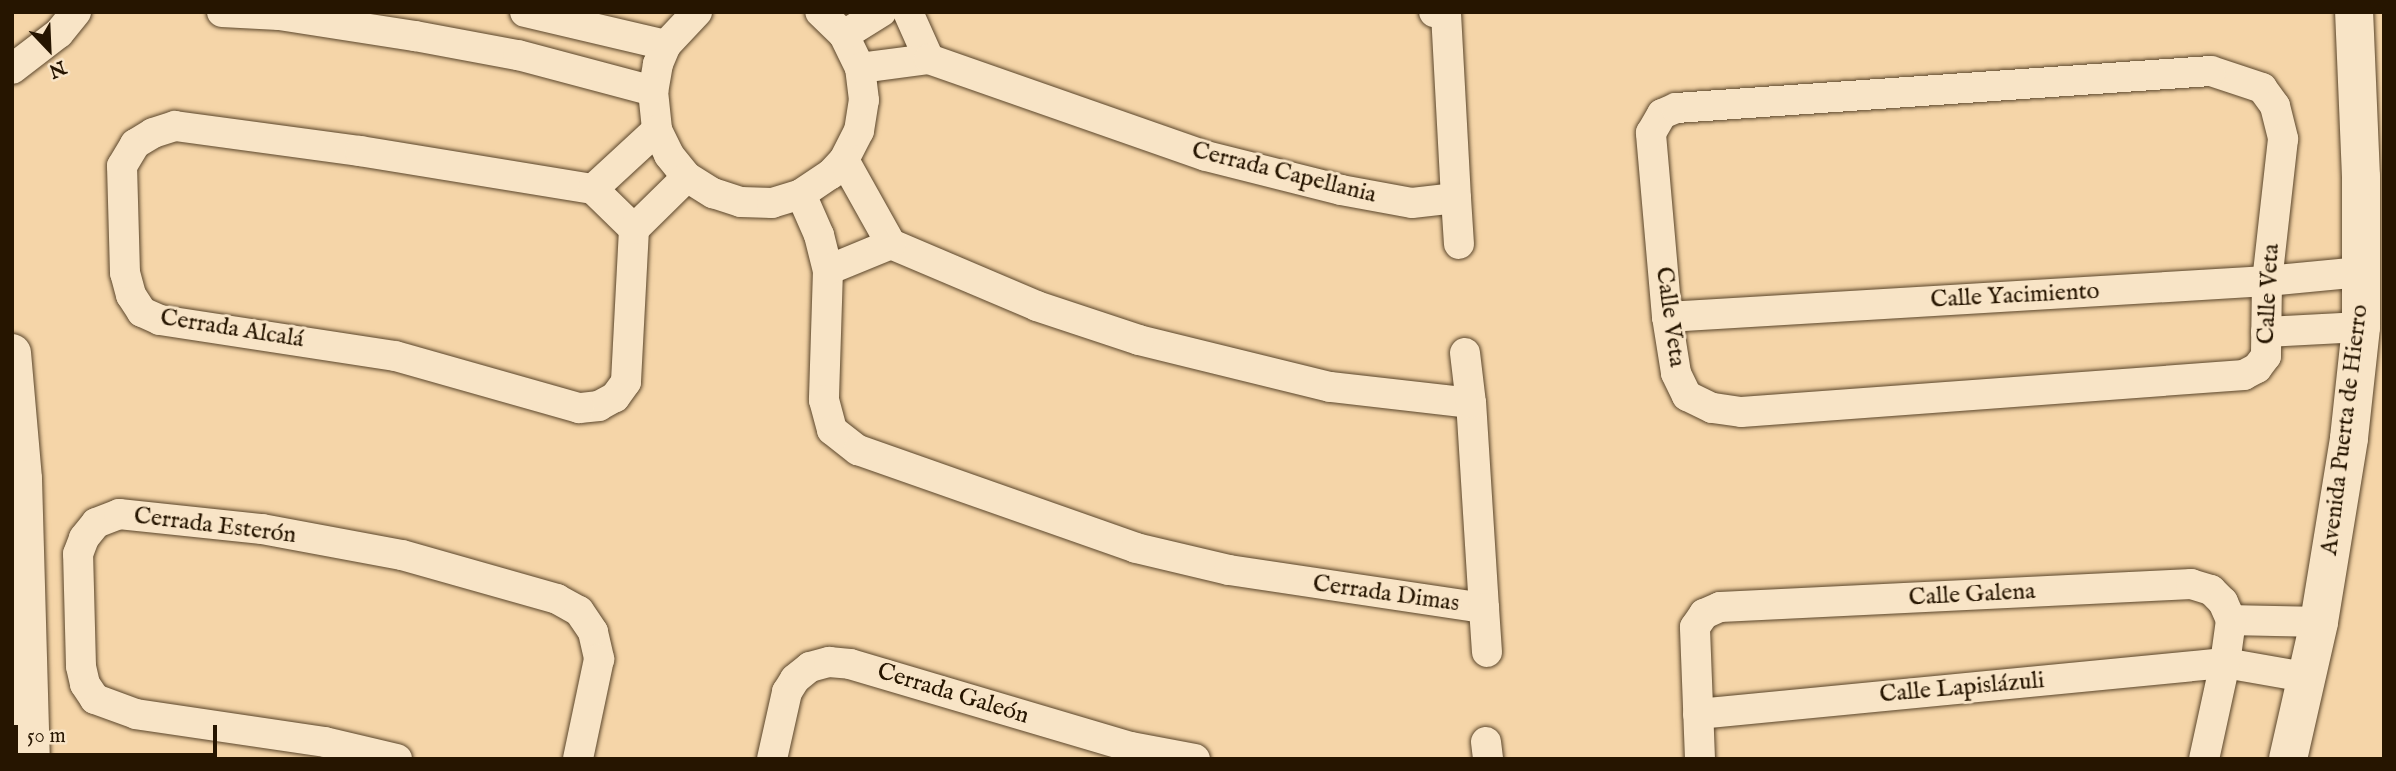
<!DOCTYPE html>
<html>
<head>
<meta charset="utf-8">
<style>
	body { margin:0 }
	#map { position:relative; width:2396px; height:771px; overflow:hidden; background:#f5d5a8; font-family:"IM FELL English",serif }
	div>[style] { position:absolute }
	.roads { filter:drop-shadow(0 0 2px #5a452a) drop-shadow(0 0 2px #5a452a) }
	.street>* { height:30px; margin:-15px; padding:0 15px; transform-origin:15px; border-radius:15px; background:#f8e4c6 }
	.secondary>* { height:38px; margin:-19px; padding:0 19px; transform-origin:19px; border-radius:19px; background:#f8e4c6 }
	span { translate:-50% -50%; white-space:nowrap; text-align:center; line-height:1.15; -webkit-text-stroke:6px #f8e4c6; paint-order:stroke }
	.street-label { font-size:24px; color:#261500 }
	.frame { position:absolute; inset:0; border:14px solid #261500; pointer-events:none }
	.north { position:absolute; left:14px; top:14px; width:70px; height:70px; -webkit-text-stroke:5px #f8e4c6; paint-order:stroke; rotate:157deg; font-size:19px; font-weight:700; line-height:28px; text-align:center; color:#261500 }
	.north::after { content:''; display:block; margin:auto; width:24px; height:32px; background:#261500; clip-path:polygon(50% 0,100% 100%,50% 72%,0 100%) }
	.scale { position:absolute; left:14px; top:725px; width:203px; height:32px; box-sizing:border-box; border:4px solid #261500; border-top:0; padding-left:9px; font-size:21px; line-height:24px; white-space:nowrap; color:#261500; -webkit-text-stroke:5px #f8e4c6; paint-order:stroke }
</style>
</head>
<body>
<div id="map">
	<div class="roads">
		<div class="street">
			<div style="left:222px;top:12px;width:57px;rotate:3deg"></div>
			<div style="left:279px;top:15px;width:138px;rotate:8.8deg"></div>
			<div style="left:415px;top:36px;width:105px;rotate:10.5deg"></div>
			<div style="left:518px;top:55px;width:140px;rotate:14.9deg"></div>
			<div style="left:525px;top:12px;width:145px;rotate:13.2deg"></div>
			<div style="left:697px;top:12px;width:45px;rotate:133.2deg"></div>
			<div style="left:666px;top:45px;width:21px;rotate:113deg"></div>
			<div style="left:658px;top:64px;width:27px;rotate:100deg"></div>
			<div style="left:653px;top:91px;width:39px;rotate:84deg"></div>
			<div style="left:657px;top:130px;width:28px;rotate:64deg"></div>
			<div style="left:669px;top:155px;width:28px;rotate:51deg"></div>
			<div style="left:687px;top:177px;width:31px;rotate:32deg"></div>
			<div style="left:713px;top:193px;width:29px;rotate:18deg"></div>
			<div style="left:741px;top:202px;width:31px;rotate:2deg"></div>
			<div style="left:772px;top:203px;width:30px;rotate:-17deg"></div>
			<div style="left:801px;top:194px;width:36px;rotate:-34deg"></div>
			<div style="left:831px;top:174px;width:19px;rotate:-47deg"></div>
			<div style="left:844px;top:160px;width:33px;rotate:-63deg"></div>
			<div style="left:859px;top:131px;width:31px;rotate:-81deg"></div>
			<div style="left:864px;top:100px;width:32px;rotate:-97deg"></div>
			<div style="left:860px;top:68px;width:37px;rotate:-116deg"></div>
			<div style="left:844px;top:35px;width:33px;rotate:-136deg"></div>
			<div style="left:908px;top:12px;width:51px;rotate:65.9deg"></div>
			<div style="left:844px;top:35px;width:44px;rotate:-31.9deg"></div>
			<div style="left:860px;top:68px;width:70px;rotate:-7.4deg"></div>
			<div style="left:929px;top:59px;width:293px;rotate:19.3deg"></div>
			<div style="left:1206px;top:156px;width:139px;rotate:14.1deg"></div>
			<div style="left:1341px;top:190px;width:72px;rotate:10.4deg"></div>
			<div style="left:1412px;top:203px;width:44px;rotate:-6.5deg"></div>
			<div style="left:1456px;top:198px;width:184px;rotate:-93.1deg"></div>
			<div style="left:1446px;top:14px;width:12px;rotate:-171deg"></div>
			<div style="left:12px;top:69px;width:59px;rotate:-37.5deg"></div>
			<div style="left:59px;top:33px;width:27px;rotate:-51deg"></div>
			<div style="left:2211px;top:71px;width:54px;rotate:18.4deg"></div>
			<div style="left:2262px;top:88px;width:22px;rotate:54deg"></div>
			<div style="left:2275px;top:106px;width:34px;rotate:76deg"></div>
			<div style="left:2283px;top:139px;width:143px;rotate:96.4deg"></div>
			<div style="left:2267px;top:281px;width:75px;rotate:90.8deg"></div>
			<div style="left:2266px;top:356px;width:15px;rotate:127deg"></div>
			<div style="left:2257px;top:368px;width:15px;rotate:152deg"></div>
			<div style="left:2244px;top:375px;width:504px;rotate:175.79deg"></div>
			<div style="left:1741px;top:412px;width:29px;rotate:-172deg"></div>
			<div style="left:1712px;top:408px;width:28px;rotate:-154deg"></div>
			<div style="left:1687px;top:396px;width:25px;rotate:-116deg"></div>
			<div style="left:1676px;top:373px;width:57px;rotate:-99.1deg"></div>
			<div style="left:1667px;top:317px;width:185px;rotate:-95deg"></div>
			<div style="left:1651px;top:133px;width:22px;rotate:-60deg"></div>
			<div style="left:1662px;top:114px;width:15px;rotate:-23deg"></div>
			<div style="left:1676px;top:108px;width:536px;rotate:-3.96deg"></div>
			<div style="left:175px;top:126px;width:187px;rotate:7.7deg"></div>
			<div style="left:360px;top:151px;width:236px;rotate:9.3deg"></div>
			<div style="left:593px;top:189px;width:57px;rotate:44.3deg"></div>
			<div style="left:634px;top:229px;width:153px;rotate:93deg"></div>
			<div style="left:626px;top:382px;width:19px;rotate:126deg"></div>
			<div style="left:615px;top:397px;width:18px;rotate:151deg"></div>
			<div style="left:599px;top:406px;width:20px;rotate:174deg"></div>
			<div style="left:579px;top:408px;width:191px;rotate:-164.2deg"></div>
			<div style="left:395px;top:356px;width:238px;rotate:-171.3deg"></div>
			<div style="left:160px;top:320px;width:20px;rotate:-156deg"></div>
			<div style="left:142px;top:312px;width:20px;rotate:-123deg"></div>
			<div style="left:131px;top:295px;width:23px;rotate:-105deg"></div>
			<div style="left:125px;top:273px;width:107px;rotate:-91.6deg"></div>
			<div style="left:122px;top:166px;width:26px;rotate:-59deg"></div>
			<div style="left:135px;top:144px;width:21px;rotate:-31deg"></div>
			<div style="left:153px;top:133px;width:23px;rotate:-18deg"></div>
			<div style="left:593px;top:189px;width:87px;rotate:-42.7deg"></div>
			<div style="left:801px;top:194px;width:45px;rotate:66.3deg"></div>
			<div style="left:819px;top:235px;width:36px;rotate:76deg"></div>
			<div style="left:828px;top:270px;width:130px;rotate:91.8deg"></div>
			<div style="left:824px;top:400px;width:31px;rotate:75deg"></div>
			<div style="left:832px;top:430px;width:33px;rotate:38deg"></div>
			<div style="left:858px;top:450px;width:295px;rotate:19.4deg"></div>
			<div style="left:1136px;top:548px;width:96px;rotate:13.3deg"></div>
			<div style="left:1229px;top:570px;width:258px;rotate:8.5deg"></div>
			<div style="left:1484px;top:608px;width:205px;rotate:-93.6deg"></div>
			<div style="left:1471px;top:403px;width:142px;rotate:-173.5deg"></div>
			<div style="left:1330px;top:387px;width:197px;rotate:-166.2deg"></div>
			<div style="left:1139px;top:340px;width:108px;rotate:-161.6deg"></div>
			<div style="left:1037px;top:306px;width:159px;rotate:-157deg"></div>
			<div style="left:891px;top:244px;width:96px;rotate:-119.2deg"></div>
			<div style="left:1456px;top:198px;width:46px;rotate:86.3deg"></div>
			<div style="left:634px;top:229px;width:74px;rotate:-44.5deg"></div>
			<div style="left:828px;top:270px;width:68px;rotate:-22.4deg"></div>
			<div style="left:1667px;top:317px;width:601px;rotate:-3.43deg"></div>
			<div style="left:2267px;top:281px;width:94px;rotate:-5.5deg"></div>
			<div style="left:2266px;top:332px;width:95px;rotate:-3deg"></div>
			<div style="left:1465px;top:353px;width:50px;rotate:83.2deg"></div>
			<div style="left:1484px;top:608px;width:44px;rotate:86.1deg"></div>
			<div style="left:2231px;top:620px;width:88px;rotate:1.3deg"></div>
			<div style="left:1698px;top:714px;width:529px;rotate:-5.53deg"></div>
			<div style="left:2225px;top:663px;width:81px;rotate:9.9deg"></div>
			<div style="left:1486px;top:742px;width:17px;rotate:83deg"></div>
			<div style="left:397px;top:759px;width:74px;rotate:-166.7deg"></div>
			<div style="left:325px;top:742px;width:191px;rotate:-171.6deg"></div>
			<div style="left:136px;top:714px;width:44px;rotate:-159.9deg"></div>
			<div style="left:95px;top:699px;width:18px;rotate:-124deg"></div>
			<div style="left:85px;top:684px;width:18px;rotate:-103deg"></div>
			<div style="left:81px;top:666px;width:112px;rotate:-91.5deg"></div>
			<div style="left:78px;top:554px;width:17px;rotate:-69deg"></div>
			<div style="left:84px;top:538px;width:19px;rotate:-51deg"></div>
			<div style="left:96px;top:523px;width:25px;rotate:-21deg"></div>
			<div style="left:119px;top:514px;width:144px;rotate:6deg"></div>
			<div style="left:262px;top:529px;width:142px;rotate:10.5deg"></div>
			<div style="left:402px;top:555px;width:161px;rotate:15.8deg"></div>
			<div style="left:557px;top:599px;width:25px;rotate:29deg"></div>
			<div style="left:579px;top:611px;width:25px;rotate:56deg"></div>
			<div style="left:593px;top:632px;width:28px;rotate:77deg"></div>
			<div style="left:599px;top:659px;width:102px;rotate:101.9deg"></div>
			<div style="left:772px;top:759px;width:69px;rotate:-77.4deg"></div>
			<div style="left:787px;top:692px;width:15px;rotate:-58deg"></div>
			<div style="left:795px;top:679px;width:19px;rotate:-39deg"></div>
			<div style="left:810px;top:667px;width:20px;rotate:-15deg"></div>
			<div style="left:829px;top:662px;width:21px;rotate:5deg"></div>
			<div style="left:850px;top:664px;width:293px;rotate:16.5deg"></div>
			<div style="left:1131px;top:747px;width:65px;rotate:10.6deg"></div>
			<div style="left:1700px;top:759px;width:132px;rotate:-92.2deg"></div>
			<div style="left:1695px;top:627px;width:16px;rotate:-55deg"></div>
			<div style="left:1704px;top:614px;width:17px;rotate:-24deg"></div>
			<div style="left:1720px;top:607px;width:472px;rotate:-2.8deg"></div>
			<div style="left:2191px;top:584px;width:21px;rotate:17deg"></div>
			<div style="left:2211px;top:590px;width:17px;rotate:45deg"></div>
			<div style="left:2223px;top:602px;width:20px;rotate:66deg"></div>
			<div style="left:2231px;top:620px;width:43px;rotate:97.9deg"></div>
			<div style="left:2225px;top:663px;width:98px;rotate:102.3deg"></div>
		</div>
		<div class="secondary">
			<div style="left:12px;top:353px;width:126px;rotate:85deg"></div>
			<div style="left:23px;top:479px;width:280px;rotate:88.4deg"></div>
			<div style="left:2288px;top:759px;width:140px;rotate:-77.2deg"></div>
			<div style="left:2319px;top:622px;width:186px;rotate:-80.7deg"></div>
			<div style="left:2349px;top:438px;width:112px;rotate:-83.8deg"></div>
			<div style="left:2361px;top:327px;width:150px;rotate:-90deg"></div>
			<div style="left:2361px;top:177px;width:165px;rotate:-92.4deg"></div>
		</div>
	</div>
	<div class="street-label">
		<span style="left:1284px;top:173px;rotate:14deg">Cerrada Capellania</span>
		<span style="left:2269px;top:294px;rotate:-87deg">Calle Veta</span>
		<span style="left:2015px;top:296px;rotate:-3deg">Calle Yacimiento</span>
		<span style="left:1670px;top:317px;rotate:82deg">Calle Veta</span>
		<span style="left:232px;top:329px;rotate:9deg">Cerrada Alcalá</span>
		<span style="left:2345px;top:430px;rotate:-83deg">Avenida Puerta de Hierro</span>
		<span style="left:215px;top:526px;rotate:7deg">Cerrada Esterón</span>
		<span style="left:1386px;top:594px;rotate:8deg">Cerrada Dimas</span>
		<span style="left:1972px;top:595px;rotate:-3deg">Calle Galena</span>
		<span style="left:1962px;top:688px;rotate:-5deg">Calle Lapislázuli</span>
		<span style="left:953px;top:694px;rotate:17deg">Cerrada Galeón</span>
	</div>
	<div class="frame"></div>
	<div class="north">N</div>
	<div class="scale">50 m</div>
</div>
</body>
</html>
